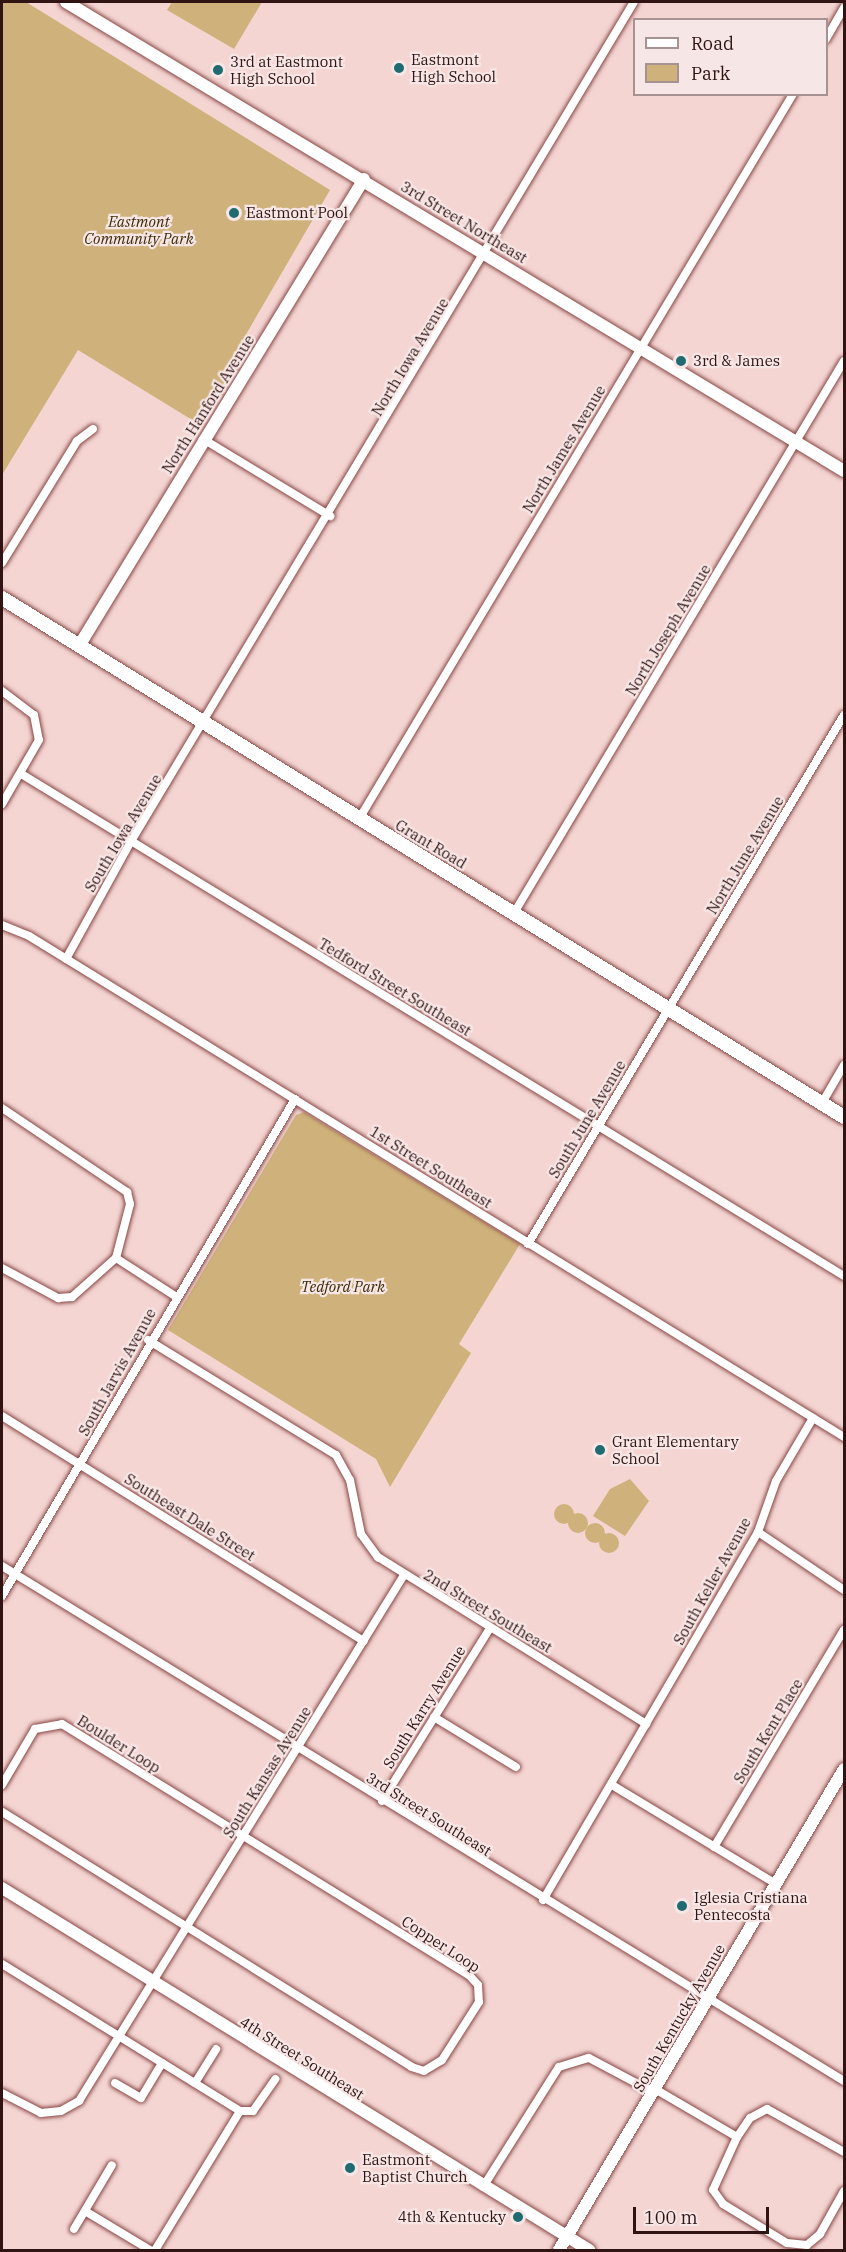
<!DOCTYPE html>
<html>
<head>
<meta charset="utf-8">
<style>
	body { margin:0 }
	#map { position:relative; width:846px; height:2252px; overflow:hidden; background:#f4d5d2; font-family:"IBM Plex Serif",serif }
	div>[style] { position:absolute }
	.green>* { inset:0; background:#cfb27b }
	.round { border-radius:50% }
	.roads { filter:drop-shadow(0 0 2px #874644) drop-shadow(0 0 2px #874644) }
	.street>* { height:8px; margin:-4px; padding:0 4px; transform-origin:4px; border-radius:4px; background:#fff }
	.secondary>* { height:12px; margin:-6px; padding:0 6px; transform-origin:6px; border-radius:6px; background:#fff }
	.primary>* { height:14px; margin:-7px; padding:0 7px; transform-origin:7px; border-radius:7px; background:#fff }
	.dots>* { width:16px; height:16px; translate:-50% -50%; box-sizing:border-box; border:3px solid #f6e6e5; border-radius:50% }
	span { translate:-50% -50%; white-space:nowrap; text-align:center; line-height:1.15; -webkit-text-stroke:4.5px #f6e6e5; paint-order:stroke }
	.poi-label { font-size:15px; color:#2f1413 }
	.left { translate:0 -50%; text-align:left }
	.right { translate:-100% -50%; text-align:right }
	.park-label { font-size:15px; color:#3d2c07; font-style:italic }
	.street-label { font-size:15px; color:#2f1413 }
	.frame { position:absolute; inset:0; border:3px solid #2f1413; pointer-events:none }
	.legend { position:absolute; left:633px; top:18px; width:195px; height:78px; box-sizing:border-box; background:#f6e6e5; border:2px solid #a69291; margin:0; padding:8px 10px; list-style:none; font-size:18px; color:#2f1413 }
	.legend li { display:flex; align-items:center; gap:12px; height:30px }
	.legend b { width:30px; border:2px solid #a69291 }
	.scale { position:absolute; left:633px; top:2207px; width:136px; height:27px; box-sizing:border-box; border:3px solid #2f1413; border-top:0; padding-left:8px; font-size:18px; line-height:21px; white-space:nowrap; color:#2f1413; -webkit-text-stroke:4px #f6e6e5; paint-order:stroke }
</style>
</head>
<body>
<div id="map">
	<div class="green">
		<div style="clip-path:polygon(2px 2px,26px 2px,330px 190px,220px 379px,229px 385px,202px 426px,78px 350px,2px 475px)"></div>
		<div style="clip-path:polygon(172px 2px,262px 2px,234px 49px,167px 10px)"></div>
		<div style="clip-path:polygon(304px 1112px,520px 1244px,459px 1344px,471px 1353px,390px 1487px,376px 1459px,168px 1330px,296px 1115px)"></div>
		<div style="clip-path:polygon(630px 1479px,649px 1501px,625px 1536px,593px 1516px,610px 1489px)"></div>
		<div class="round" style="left:554px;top:1504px;width:20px;height:20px"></div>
		<div class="round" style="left:568px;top:1513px;width:20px;height:20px"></div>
		<div class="round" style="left:585px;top:1523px;width:20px;height:20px"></div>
		<div class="round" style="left:599px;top:1533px;width:20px;height:20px"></div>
	</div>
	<div class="roads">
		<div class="street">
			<div style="left:826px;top:39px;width:36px;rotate:-60deg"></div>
			<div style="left:203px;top:439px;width:149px;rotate:31.2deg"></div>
			<div style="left:2px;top:563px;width:143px;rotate:-58.4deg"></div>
			<div style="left:77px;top:441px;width:20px;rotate:-37deg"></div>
			<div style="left:2px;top:691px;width:40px;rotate:37deg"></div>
			<div style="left:34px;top:715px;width:25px;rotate:79deg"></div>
			<div style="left:39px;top:740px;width:74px;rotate:120deg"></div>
			<div style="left:23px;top:775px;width:962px;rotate:31.39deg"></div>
			<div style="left:359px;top:819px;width:845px;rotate:-59.09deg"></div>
			<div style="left:514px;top:913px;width:643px;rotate:-59.13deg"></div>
			<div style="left:2px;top:925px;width:29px;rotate:22deg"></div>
			<div style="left:29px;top:936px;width:957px;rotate:31.58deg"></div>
			<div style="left:66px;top:959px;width:132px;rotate:-61.1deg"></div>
			<div style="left:130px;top:843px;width:980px;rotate:-59.07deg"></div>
			<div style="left:822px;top:1103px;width:44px;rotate:-59.9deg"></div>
			<div style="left:2px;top:1108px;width:151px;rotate:33.9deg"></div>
			<div style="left:127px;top:1192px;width:12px;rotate:76deg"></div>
			<div style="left:130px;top:1204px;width:56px;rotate:104.5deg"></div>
			<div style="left:528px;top:1244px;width:616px;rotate:-59.15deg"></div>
			<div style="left:116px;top:1258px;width:70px;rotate:32.8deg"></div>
			<div style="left:2px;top:1268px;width:64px;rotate:28.2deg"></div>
			<div style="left:58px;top:1298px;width:14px;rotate:-4deg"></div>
			<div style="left:72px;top:1297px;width:59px;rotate:-41.6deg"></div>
			<div style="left:148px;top:1340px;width:220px;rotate:31.5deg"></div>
			<div style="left:336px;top:1455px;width:29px;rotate:61deg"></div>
			<div style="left:350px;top:1480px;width:55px;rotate:78.5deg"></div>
			<div style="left:361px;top:1534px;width:29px;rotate:54deg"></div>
			<div style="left:378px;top:1557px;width:316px;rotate:31.9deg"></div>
			<div style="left:2px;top:1416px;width:426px;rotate:31.9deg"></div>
			<div style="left:758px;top:1532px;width:104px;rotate:34deg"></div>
			<div style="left:2px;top:1566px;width:987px;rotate:31.45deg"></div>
			<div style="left:2px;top:1596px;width:577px;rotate:-59.48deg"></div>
			<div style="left:434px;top:1717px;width:96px;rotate:31.4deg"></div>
			<div style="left:2px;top:1785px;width:65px;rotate:-59.5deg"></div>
			<div style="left:35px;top:1729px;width:27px;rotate:-10deg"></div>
			<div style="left:62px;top:1724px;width:478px;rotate:31.7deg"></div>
			<div style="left:469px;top:1975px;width:13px;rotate:48deg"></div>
			<div style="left:478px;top:1985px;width:17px;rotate:87deg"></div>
			<div style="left:479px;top:2002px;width:69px;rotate:122.5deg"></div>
			<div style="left:442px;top:2060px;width:21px;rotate:149deg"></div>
			<div style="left:424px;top:2071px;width:13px;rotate:-162deg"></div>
			<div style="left:412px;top:2067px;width:483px;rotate:-148.1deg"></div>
			<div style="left:612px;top:1785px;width:192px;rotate:31.1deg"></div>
			<div style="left:382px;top:1801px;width:204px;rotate:-58deg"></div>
			<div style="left:714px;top:1847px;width:253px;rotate:-59.1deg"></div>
			<div style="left:543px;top:1900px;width:426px;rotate:-59.7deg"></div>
			<div style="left:758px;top:1532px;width:54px;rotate:-70.6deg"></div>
			<div style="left:776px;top:1481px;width:73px;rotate:-59.6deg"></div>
			<div style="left:2px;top:1964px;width:280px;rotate:31.7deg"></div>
			<div style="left:240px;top:2111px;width:163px;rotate:121.4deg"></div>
			<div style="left:115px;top:2083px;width:30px;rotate:30deg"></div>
			<div style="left:141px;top:2098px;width:41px;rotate:-59deg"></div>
			<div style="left:195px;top:2083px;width:40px;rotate:-58deg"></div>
			<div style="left:655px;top:2089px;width:95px;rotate:30.3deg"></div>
			<div style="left:2px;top:2093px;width:44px;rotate:27.1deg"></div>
			<div style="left:41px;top:2113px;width:20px;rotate:-6deg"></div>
			<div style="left:61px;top:2111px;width:21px;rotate:-29deg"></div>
			<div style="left:79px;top:2101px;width:618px;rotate:-58.29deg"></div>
			<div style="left:240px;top:2111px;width:13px"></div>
			<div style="left:253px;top:2111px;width:39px;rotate:-55deg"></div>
			<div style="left:844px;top:2152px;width:88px;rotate:-150.8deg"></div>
			<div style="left:767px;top:2109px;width:19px;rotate:152deg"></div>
			<div style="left:750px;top:2118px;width:23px;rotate:124deg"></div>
			<div style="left:737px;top:2137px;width:58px;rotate:114.4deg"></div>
			<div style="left:713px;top:2190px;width:17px;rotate:54deg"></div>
			<div style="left:723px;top:2204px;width:75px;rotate:31.4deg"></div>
			<div style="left:787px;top:2243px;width:20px;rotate:6deg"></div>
			<div style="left:807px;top:2245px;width:17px;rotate:-40deg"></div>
			<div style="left:820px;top:2234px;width:49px;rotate:-60.8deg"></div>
			<div style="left:483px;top:2187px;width:142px;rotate:-57.7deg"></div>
			<div style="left:559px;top:2067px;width:31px;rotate:-17deg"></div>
			<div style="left:589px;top:2058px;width:72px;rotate:28deg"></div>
			<div style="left:85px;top:2211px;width:76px;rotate:31deg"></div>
			<div style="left:74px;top:2229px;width:74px;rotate:-59.3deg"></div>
		</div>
		<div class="secondary">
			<div style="left:66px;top:2px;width:908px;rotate:31.08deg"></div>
			<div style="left:79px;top:646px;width:547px;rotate:-58.61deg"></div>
			<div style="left:2px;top:1888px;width:690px;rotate:31.66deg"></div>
			<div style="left:559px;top:2250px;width:559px;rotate:-59.35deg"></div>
		</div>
		<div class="primary">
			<div style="left:2px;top:598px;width:989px;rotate:31.65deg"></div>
		</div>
	</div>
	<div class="dots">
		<div style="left:399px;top:68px;background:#1f6b71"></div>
		<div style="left:218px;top:70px;background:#1f6b71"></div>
		<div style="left:234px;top:213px;background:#1f6b71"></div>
		<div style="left:681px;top:361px;background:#1f6b71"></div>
		<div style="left:600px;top:1450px;background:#1f6b71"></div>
		<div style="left:682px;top:1906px;background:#1f6b71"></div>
		<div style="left:350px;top:2168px;background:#1f6b71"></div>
		<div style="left:518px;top:2217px;background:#1f6b71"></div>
	</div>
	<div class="poi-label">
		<span class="left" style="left:411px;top:68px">Eastmont<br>High School</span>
		<span class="left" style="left:230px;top:70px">3rd at Eastmont<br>High School</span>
		<span class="left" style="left:246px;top:213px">Eastmont Pool</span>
		<span class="left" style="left:693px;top:361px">3rd &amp; James</span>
		<span class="left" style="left:612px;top:1450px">Grant Elementary<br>School</span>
		<span class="left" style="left:694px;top:1906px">Iglesia Cristiana<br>Pentecosta</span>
		<span class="left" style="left:362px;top:2168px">Eastmont<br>Baptist Church</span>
		<span class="right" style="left:506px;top:2217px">4th &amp; Kentucky</span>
	</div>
	<div class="park-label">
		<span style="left:139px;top:230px">Eastmont<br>Community Park</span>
		<span style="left:343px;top:1287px">Tedford Park</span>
	</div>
	<div class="street-label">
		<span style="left:464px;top:222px;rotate:31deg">3rd Street Northeast</span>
		<span style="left:410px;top:357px;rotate:-59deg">North Iowa Avenue</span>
		<span style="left:208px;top:404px;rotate:-58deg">North Hanford Avenue</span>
		<span style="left:564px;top:449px;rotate:-59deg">North James Avenue</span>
		<span style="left:668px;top:630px;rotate:-59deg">North Joseph Avenue</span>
		<span style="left:123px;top:833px;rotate:-59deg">South Iowa Avenue</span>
		<span style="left:431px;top:844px;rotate:31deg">Grant Road</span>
		<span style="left:745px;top:855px;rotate:-59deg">North June Avenue</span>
		<span style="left:395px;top:987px;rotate:31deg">Tedford Street Southeast</span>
		<span style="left:587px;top:1119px;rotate:-59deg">South June Avenue</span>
		<span style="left:431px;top:1167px;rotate:32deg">1st Street Southeast</span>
		<span style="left:117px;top:1372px;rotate:-61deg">South Jarvis Avenue</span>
		<span style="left:190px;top:1517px;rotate:32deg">Southeast Dale Street</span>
		<span style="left:712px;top:1581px;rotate:-61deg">South Keller Avenue</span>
		<span style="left:488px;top:1611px;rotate:31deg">2nd Street Southeast</span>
		<span style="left:424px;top:1707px;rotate:-58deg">South Karry Avenue</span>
		<span style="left:768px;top:1731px;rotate:-59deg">South Kent Place</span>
		<span style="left:119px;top:1744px;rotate:32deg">Boulder Loop</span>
		<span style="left:267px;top:1772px;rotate:-58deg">South Kansas Avenue</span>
		<span style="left:429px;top:1814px;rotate:32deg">3rd Street Southeast</span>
		<span style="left:441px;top:1944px;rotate:33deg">Copper Loop</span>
		<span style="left:679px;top:2018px;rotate:-60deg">South Kentucky Avenue</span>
		<span style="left:302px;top:2058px;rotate:32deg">4th Street Southeast</span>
	</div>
	<div class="frame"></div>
	<ul class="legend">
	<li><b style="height:8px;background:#fff"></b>Road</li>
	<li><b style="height:16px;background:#cfb27b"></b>Park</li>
	</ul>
	<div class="scale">100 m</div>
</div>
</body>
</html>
